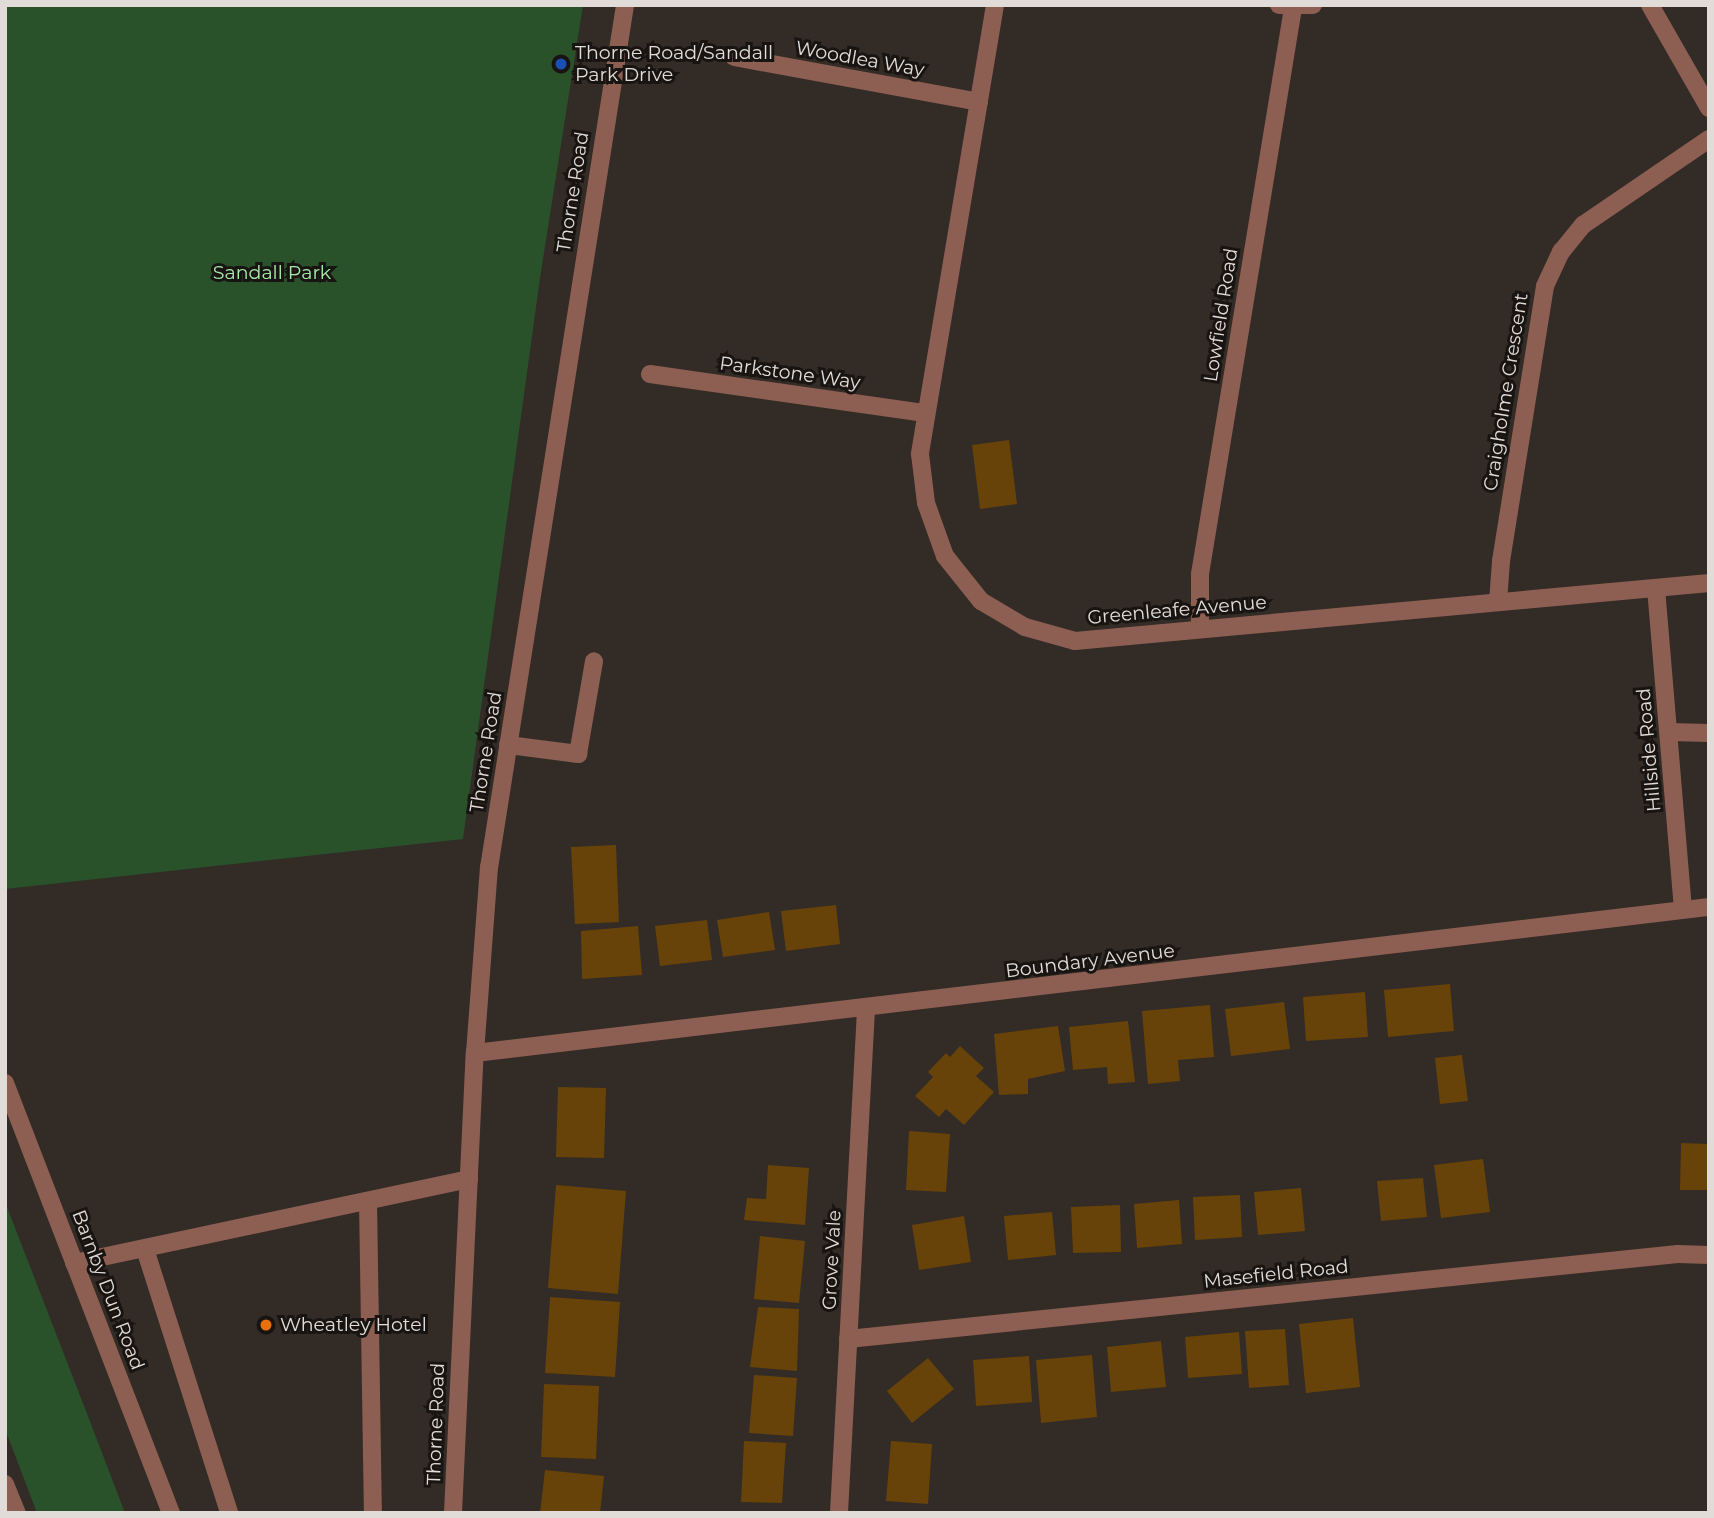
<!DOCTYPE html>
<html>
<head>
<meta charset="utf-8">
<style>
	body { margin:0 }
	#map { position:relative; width:1714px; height:1518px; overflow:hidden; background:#332b25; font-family:Montserrat,sans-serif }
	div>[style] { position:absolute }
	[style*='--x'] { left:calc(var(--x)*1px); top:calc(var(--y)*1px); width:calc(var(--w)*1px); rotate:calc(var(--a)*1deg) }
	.green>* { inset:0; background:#29522b }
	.building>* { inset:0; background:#67430a }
	.minor>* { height:18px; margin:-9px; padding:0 9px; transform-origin:9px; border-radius:9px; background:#8d5e52 }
	.dots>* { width:19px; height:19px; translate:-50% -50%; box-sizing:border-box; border:4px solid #181412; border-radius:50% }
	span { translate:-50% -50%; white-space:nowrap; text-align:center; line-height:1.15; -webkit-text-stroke:6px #181412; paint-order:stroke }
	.poi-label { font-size:19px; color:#e1dcd8 }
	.left { translate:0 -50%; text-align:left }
	.street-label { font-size:19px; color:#e1dcd8 }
	.park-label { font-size:19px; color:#a7eaa8 }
	.frame { position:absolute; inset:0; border:7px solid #e1dcd8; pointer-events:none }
</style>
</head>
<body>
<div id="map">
	<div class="green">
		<i style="clip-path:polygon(5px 5px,583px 5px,540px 278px,463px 839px,5px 889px)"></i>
		<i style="clip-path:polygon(5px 1202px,86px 1411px,125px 1513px,37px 1513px,5px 1429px)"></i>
	</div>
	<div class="building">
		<i style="clip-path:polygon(1009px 440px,1017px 504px,980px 509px,972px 445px)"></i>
		<i style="clip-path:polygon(616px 845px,619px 922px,575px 924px,571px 847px)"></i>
		<i style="clip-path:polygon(836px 905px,840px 944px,786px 951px,781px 911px)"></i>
		<i style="clip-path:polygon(769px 912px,775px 950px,723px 957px,717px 920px)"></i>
		<i style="clip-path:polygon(707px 920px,712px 960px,660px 966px,655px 926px)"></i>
		<i style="clip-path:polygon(638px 926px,642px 975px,582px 979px,581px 931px)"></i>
		<i style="clip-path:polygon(1450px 984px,1454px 1031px,1388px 1037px,1384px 990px)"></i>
		<i style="clip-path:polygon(1365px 992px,1368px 1037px,1306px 1041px,1303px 997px)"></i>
		<i style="clip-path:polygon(1284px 1002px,1290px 1049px,1231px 1056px,1225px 1009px)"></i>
		<i style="clip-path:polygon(1210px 1005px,1214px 1057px,1178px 1060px,1180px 1081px,1148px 1084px,1142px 1011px)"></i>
		<i style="clip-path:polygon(1128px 1021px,1135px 1082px,1108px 1084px,1107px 1067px,1073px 1070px,1069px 1027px)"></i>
		<i style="clip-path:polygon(1058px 1026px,1065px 1071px,1028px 1079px,1028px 1094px,999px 1095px,994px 1034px)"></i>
		<i style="clip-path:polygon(960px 1046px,984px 1068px,976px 1076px,994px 1092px,964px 1125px,946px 1109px,939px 1117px,915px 1096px,933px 1077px,928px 1072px,946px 1053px,950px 1057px)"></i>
		<i style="clip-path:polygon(1462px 1055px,1468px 1101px,1440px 1104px,1435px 1058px)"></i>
		<i style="clip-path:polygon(558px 1087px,606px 1088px,604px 1158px,556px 1157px)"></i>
		<i style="clip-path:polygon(909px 1131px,950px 1134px,946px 1192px,906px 1190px)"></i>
		<i style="clip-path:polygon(1681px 1143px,1709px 1144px,1709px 1190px,1680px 1190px)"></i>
		<i style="clip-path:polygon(1483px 1159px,1490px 1212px,1441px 1218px,1434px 1165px)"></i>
		<i style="clip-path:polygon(768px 1165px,809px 1168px,805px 1225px,744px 1220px,747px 1198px,766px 1199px)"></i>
		<i style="clip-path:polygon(1423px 1178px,1427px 1217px,1381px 1221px,1377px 1181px)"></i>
		<i style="clip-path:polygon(556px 1185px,626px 1191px,618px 1294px,548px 1288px)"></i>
		<i style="clip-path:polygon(1301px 1188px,1305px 1231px,1258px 1235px,1254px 1192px)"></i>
		<i style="clip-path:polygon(1240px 1195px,1242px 1237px,1195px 1240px,1193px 1197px)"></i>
		<i style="clip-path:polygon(1179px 1200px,1182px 1244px,1137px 1248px,1134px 1204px)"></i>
		<i style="clip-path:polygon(1120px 1205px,1121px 1252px,1073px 1253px,1071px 1207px)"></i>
		<i style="clip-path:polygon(1052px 1212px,1056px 1255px,1008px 1260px,1004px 1216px)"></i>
		<i style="clip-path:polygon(964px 1216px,971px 1262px,919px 1270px,912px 1225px)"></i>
		<i style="clip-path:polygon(760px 1236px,805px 1241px,799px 1303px,754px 1299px)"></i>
		<i style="clip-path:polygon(550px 1297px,620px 1302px,615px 1377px,545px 1373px)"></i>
		<i style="clip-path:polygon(758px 1307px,799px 1309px,797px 1371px,750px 1367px)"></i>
		<i style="clip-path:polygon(1353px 1318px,1360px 1387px,1306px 1393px,1299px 1324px)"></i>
		<i style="clip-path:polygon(1285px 1329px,1289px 1385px,1249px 1388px,1245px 1331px)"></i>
		<i style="clip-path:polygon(1239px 1332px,1242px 1374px,1188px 1378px,1185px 1337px)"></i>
		<i style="clip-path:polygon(1161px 1341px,1166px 1387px,1111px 1392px,1107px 1347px)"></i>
		<i style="clip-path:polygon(1092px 1355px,1097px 1417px,1041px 1423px,1036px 1360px)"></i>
		<i style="clip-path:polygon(1029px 1356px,1032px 1402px,976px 1406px,973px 1360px)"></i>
		<i style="clip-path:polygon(928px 1358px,954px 1389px,912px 1423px,887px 1391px)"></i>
		<i style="clip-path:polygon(754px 1375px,797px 1378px,793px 1436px,749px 1433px)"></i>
		<i style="clip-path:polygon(544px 1384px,599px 1386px,596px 1459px,541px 1457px)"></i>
		<i style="clip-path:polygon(744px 1441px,786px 1443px,782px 1503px,741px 1502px)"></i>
		<i style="clip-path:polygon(891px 1441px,932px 1444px,928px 1504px,886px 1501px)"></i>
		<i style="clip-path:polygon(545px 1470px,604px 1476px,600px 1513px,540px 1513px)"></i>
	</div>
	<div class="minor">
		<i style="--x:995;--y:5;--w:455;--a:99.5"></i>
		<i style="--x:920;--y:454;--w:49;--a:83"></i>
		<i style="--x:926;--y:503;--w:56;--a:70.3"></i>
		<i style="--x:945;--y:556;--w:58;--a:51.3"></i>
		<i style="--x:981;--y:601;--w:51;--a:30.6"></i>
		<i style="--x:1025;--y:627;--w:52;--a:15.6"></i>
		<i style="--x:1075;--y:641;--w:637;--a:-5.23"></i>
		<i style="--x:1279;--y:5;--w:34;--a:0"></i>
		<i style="--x:1650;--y:5;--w:119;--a:60.2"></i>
		<i style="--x:734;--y:57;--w:249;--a:10.4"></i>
		<i style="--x:650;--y:374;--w:278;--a:8.1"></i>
		<i style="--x:1656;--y:588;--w:322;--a:85.2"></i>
		<i style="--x:1498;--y:602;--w:41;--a:-85.8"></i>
		<i style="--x:1501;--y:561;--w:278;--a:-80.9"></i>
		<i style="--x:1545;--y:286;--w:38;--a:-65"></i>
		<i style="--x:1561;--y:252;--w:35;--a:-51"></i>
		<i style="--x:1583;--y:225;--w:153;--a:-34.3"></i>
		<i style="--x:1200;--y:629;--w:55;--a:-90"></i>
		<i style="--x:1200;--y:574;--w:574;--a:-80.67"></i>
		<i style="--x:1669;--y:732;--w:40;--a:1.4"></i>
		<i style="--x:508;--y:745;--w:71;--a:7.3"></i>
		<i style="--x:578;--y:754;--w:94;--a:-80.2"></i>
		<i style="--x:475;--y:1053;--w:1243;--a:-6.75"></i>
		<i style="--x:5;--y:1083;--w:461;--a:68.9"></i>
		<i style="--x:368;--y:1201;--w:312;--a:89.1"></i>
		<i style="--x:145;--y:1249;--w:277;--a:72.3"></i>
		<i style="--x:74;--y:1263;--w:404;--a:-12"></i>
		<i style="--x:848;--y:1339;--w:834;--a:-5.85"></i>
		<i style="--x:1678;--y:1254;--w:31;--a:2"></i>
		<i style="--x:5;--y:1484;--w:31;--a:68"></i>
		<i style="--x:453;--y:1513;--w:461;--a:-87.3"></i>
		<i style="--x:475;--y:1053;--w:186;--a:-85.7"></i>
		<i style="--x:489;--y:868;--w:874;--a:-81.04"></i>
		<i style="--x:839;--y:1513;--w:504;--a:-86.93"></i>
	</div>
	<div class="dots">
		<i style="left:561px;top:64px;background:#1a4fb4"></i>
		<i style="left:266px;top:1325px;background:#e8710a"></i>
	</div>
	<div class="poi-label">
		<span class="left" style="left:575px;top:64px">Thorne Road/Sandall<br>Park Drive</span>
		<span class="left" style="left:280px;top:1325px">Wheatley Hotel</span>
	</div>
	<div class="street-label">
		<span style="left:860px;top:59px;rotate:10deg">Woodlea Way</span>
		<span style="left:573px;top:192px;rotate:-81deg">Thorne Road</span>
		<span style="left:1221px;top:315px;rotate:-81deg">Lowfield Road</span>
		<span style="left:790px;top:373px;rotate:8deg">Parkstone Way</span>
		<span style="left:1506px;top:392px;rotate:-81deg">Craigholme Crescent</span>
		<span style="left:1177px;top:610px;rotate:-5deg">Greenleafe Avenue</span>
		<span style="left:1649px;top:750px;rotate:-95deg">Hillside Road</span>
		<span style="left:486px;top:752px;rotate:-81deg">Thorne Road</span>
		<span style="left:1090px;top:961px;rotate:-7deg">Boundary Avenue</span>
		<span style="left:832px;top:1260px;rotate:-87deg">Grove Vale</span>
		<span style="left:1276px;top:1274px;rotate:-6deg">Masefield Road</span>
		<span style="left:108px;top:1290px;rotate:69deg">Barnby Dun Road</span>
		<span style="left:436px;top:1424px;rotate:-88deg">Thorne Road</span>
	</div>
	<div class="park-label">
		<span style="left:272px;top:273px">Sandall Park</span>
	</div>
	<div class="frame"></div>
</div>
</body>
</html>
